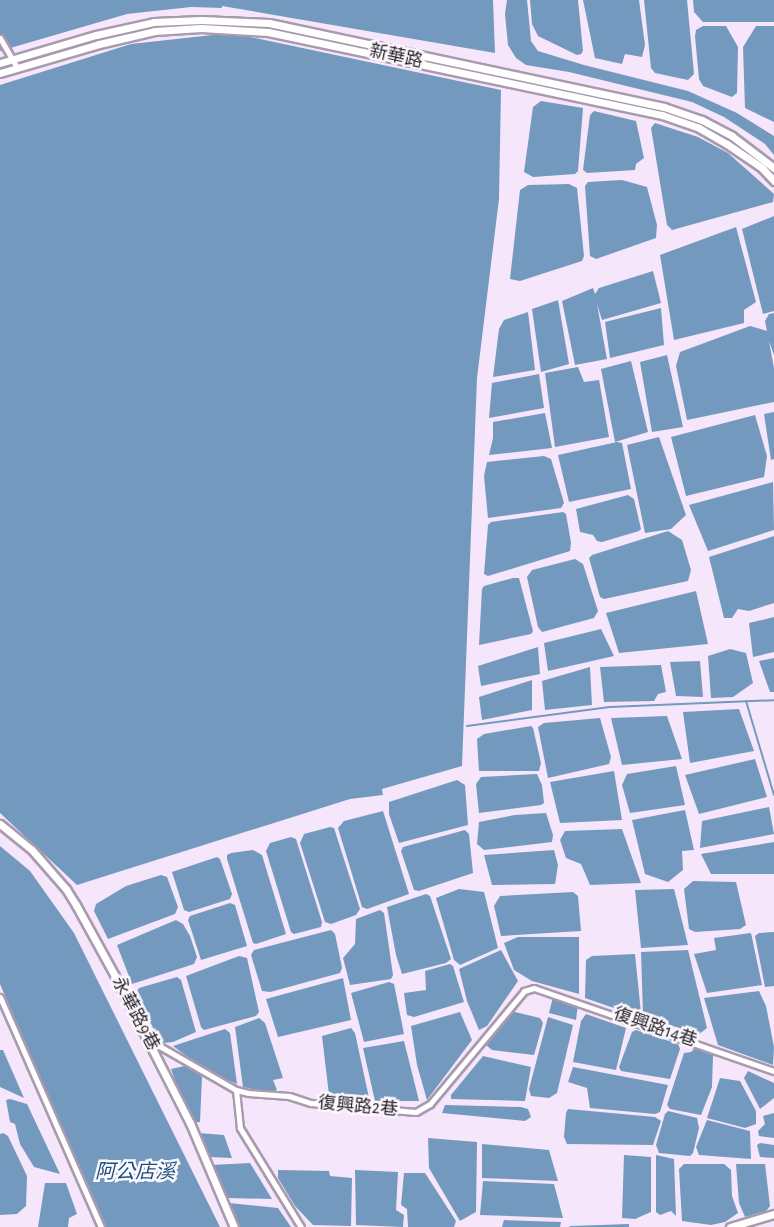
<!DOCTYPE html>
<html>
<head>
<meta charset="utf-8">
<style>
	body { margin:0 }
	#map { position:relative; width:774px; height:1227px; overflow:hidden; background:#f6e6fb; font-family:"Alegreya Sans","Noto Sans TC",sans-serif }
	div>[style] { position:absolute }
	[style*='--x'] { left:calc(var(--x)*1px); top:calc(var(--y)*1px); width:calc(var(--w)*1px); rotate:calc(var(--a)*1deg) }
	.water>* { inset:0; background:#7499be }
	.stream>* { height:2px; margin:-1px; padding:0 1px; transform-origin:1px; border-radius:1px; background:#7499be }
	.roads { filter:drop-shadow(2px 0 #a99aad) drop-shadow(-2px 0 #a99aad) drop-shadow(0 2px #a99aad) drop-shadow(0 -2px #a99aad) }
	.minor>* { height:5px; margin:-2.5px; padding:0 2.5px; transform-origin:2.5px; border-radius:2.5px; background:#fff }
	.tertiary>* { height:7px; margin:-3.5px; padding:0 3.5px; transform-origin:3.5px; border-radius:3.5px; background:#fff }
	span { translate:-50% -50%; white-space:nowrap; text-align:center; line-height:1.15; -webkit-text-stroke:5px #fcf8fd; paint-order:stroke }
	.street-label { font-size:18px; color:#28232a }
	.water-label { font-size:20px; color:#184f7f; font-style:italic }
</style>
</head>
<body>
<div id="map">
	<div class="water">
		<i style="clip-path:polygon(0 0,493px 0,495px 53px,222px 6px,222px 8px,191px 7px,127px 14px,0 51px)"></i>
		<i style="clip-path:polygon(507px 0,527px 0,531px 41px,538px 51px,584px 65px,688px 91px,737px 113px,774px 136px,774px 155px,765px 144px,724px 117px,692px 102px,569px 72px,526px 65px,516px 58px,508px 45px,505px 14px)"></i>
		<i style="clip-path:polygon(530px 0,578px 0,583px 51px,581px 54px,577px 55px,538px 36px,532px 24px)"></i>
		<i style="clip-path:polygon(583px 0,639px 0,645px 45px,642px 57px,625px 54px,622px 64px,595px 58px)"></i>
		<i style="clip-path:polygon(644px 0,687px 0,694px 74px,688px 80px,655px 73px,651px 68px)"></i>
		<i style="clip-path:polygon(693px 0,774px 0,774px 22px,703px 22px,694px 12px)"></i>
		<i style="clip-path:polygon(703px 26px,726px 26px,738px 47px,737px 93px,732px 97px,703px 86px,699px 79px,695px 36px,696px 30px)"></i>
		<i style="clip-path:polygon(756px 26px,774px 26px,774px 122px,745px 108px,743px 47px)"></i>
		<i style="clip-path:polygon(231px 33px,501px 90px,499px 199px,477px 378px,462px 766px,382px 789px,383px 795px,350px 799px,77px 885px,0 813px,0 85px,131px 44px)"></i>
		<i style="clip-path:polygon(541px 101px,583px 108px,578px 171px,575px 174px,533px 177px,524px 172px,533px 107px)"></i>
		<i style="clip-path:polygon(594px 111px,636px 121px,644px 158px,636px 164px,635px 170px,587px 173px,583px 170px,590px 115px)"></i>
		<i style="clip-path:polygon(655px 123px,698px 137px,728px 153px,774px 194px,773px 202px,672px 230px,667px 225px,651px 128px)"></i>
		<i style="clip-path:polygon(622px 180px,647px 187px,657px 225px,656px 238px,596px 259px,590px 256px,585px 186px,588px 182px)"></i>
		<i style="clip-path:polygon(569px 184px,577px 188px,584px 256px,582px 261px,520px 281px,510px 279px,520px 190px,528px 185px)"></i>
		<i style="clip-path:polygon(774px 216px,774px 311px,763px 314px,742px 229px)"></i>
		<i style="clip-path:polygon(736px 227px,756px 302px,744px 310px,744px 323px,674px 340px,660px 255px)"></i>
		<i style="clip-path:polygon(653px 271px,661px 303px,602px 320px,597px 304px,607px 359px,575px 365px,562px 301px,593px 288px,595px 294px,599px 288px)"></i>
		<i style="clip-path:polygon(558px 300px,569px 364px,541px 372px,532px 309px)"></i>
		<i style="clip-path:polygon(661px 308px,664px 345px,610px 358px,605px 322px)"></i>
		<i style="clip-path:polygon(528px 312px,535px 370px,493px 377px,499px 329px,504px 320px)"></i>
		<i style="clip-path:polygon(774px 313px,774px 355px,769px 341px,774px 368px,774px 402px,687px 420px,676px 366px,680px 352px,750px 326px,767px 331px,765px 321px,769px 314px)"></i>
		<i style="clip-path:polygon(667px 355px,683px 427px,652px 432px,640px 362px)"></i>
		<i style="clip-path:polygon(631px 361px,648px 432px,615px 442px,601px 369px)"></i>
		<i style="clip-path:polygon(578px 367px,584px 382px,599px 380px,609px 437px,555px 447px,545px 373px)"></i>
		<i style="clip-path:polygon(539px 374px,544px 408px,489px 418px,492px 383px)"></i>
		<i style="clip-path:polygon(774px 412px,774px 459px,771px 460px,764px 414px)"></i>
		<i style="clip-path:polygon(545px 413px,552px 448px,489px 455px,493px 438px,493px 422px)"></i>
		<i style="clip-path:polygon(755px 415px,767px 456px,764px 477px,686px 496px,671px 437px)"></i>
		<i style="clip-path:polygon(659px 437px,686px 515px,671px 529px,645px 533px,627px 445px)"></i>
		<i style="clip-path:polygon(617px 442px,622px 443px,631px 489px,569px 502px,558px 455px)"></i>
		<i style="clip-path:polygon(544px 456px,551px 459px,564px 503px,561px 508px,488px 518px,484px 476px,487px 462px)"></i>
		<i style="clip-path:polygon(773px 482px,774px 530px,708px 551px,689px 505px)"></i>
		<i style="clip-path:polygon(628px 495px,634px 499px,641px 529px,639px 531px,602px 542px,597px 541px,593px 535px,580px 532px,576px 509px)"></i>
		<i style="clip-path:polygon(563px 512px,566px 514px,571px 543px,570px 551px,488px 576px,484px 574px,488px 525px,491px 522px)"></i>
		<i style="clip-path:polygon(668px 531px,682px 540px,691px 570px,688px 581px,604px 599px,600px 597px,589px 558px,592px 555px)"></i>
		<i style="clip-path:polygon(774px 536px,774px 603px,749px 611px,738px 609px,732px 618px,724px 618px,709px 557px)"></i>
		<i style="clip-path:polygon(575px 559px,583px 564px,598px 611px,594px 618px,542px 632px,538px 627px,527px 577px,532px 570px)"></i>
		<i style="clip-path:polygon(513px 578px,519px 578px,533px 631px,531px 634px,479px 645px,482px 589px,484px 586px)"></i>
		<i style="clip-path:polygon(696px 591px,708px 644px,619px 653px,606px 613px)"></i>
		<i style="clip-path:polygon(774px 617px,774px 652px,753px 657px,749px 623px)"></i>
		<i style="clip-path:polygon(601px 629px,614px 656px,548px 671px,544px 643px)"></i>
		<i style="clip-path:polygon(538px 647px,540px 674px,481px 686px,478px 666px)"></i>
		<i style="clip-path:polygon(730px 649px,746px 653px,753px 683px,733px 697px,711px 698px,708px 656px)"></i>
		<i style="clip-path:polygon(774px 658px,774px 692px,770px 692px,759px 661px)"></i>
		<i style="clip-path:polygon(700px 661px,703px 697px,676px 696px,670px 662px)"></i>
		<i style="clip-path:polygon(661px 665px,666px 692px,658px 694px,654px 701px,604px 702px,600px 667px)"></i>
		<i style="clip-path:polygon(590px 667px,592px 705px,545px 710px,542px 681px)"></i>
		<i style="clip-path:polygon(532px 680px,532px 710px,482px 720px,479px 697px)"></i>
		<i style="clip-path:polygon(739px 709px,754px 751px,690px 763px,683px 712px)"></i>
		<i style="clip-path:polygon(667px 716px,682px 759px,622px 765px,611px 718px)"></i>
		<i style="clip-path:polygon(600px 718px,611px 757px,609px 764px,548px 778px,538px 727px,544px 723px)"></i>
		<i style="clip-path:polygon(531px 726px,533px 728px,541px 763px,539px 771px,479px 771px,477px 739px,484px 734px)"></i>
		<i style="clip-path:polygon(755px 759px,767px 797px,699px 814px,685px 775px)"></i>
		<i style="clip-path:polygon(676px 766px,685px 805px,630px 813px,622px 785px,627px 774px)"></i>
		<i style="clip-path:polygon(614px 771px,622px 820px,560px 823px,550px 782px)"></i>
		<i style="clip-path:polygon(537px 774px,542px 785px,544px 803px,541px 805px,479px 813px,476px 784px,481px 777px)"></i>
		<i style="clip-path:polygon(457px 780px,465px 785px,468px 825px,399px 843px,389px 814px,389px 802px)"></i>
		<i style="clip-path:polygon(769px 807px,774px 834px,700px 848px,702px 821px)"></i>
		<i style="clip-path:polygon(685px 810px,694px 850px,682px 851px,683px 870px,668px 882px,645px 874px,632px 820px)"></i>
		<i style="clip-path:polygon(383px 811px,409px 894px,367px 909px,362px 907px,338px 828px,344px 821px)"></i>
		<i style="clip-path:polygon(546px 813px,553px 835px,552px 842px,484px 850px,477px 844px,479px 822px,515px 815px)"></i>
		<i style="clip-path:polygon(330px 827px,334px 828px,360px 909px,356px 915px,331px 924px,325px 922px,300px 843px,304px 834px)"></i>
		<i style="clip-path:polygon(622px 829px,641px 883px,590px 885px,581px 864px,566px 858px,560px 840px,565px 831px)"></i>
		<i style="clip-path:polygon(465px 830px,469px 834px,473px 873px,419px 891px,414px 890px,401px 851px,403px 847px)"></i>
		<i style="clip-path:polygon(291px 837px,296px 839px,322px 922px,321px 927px,294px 934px,291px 932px,266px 851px,270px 843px)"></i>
		<i style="clip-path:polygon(774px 842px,774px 874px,711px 874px,701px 854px)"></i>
		<i style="clip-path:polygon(0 846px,30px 871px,74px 933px,220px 1227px,100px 1227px,79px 1168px,0 984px)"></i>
		<i style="clip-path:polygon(253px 850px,262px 855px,286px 934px,256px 944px,253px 943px,227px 859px,227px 855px,231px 853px)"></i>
		<i style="clip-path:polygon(554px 850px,558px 865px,555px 884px,492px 885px,484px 855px)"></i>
		<i style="clip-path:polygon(217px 857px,220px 859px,232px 894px,230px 899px,189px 912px,184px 910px,172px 872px)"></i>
		<i style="clip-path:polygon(161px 875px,167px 877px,178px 907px,175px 914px,108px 939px,94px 911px,96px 904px,126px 886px)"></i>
		<i style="clip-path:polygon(693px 881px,736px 882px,746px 925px,740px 929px,695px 932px,689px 929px,684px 889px)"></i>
		<i style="clip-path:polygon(459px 889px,484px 892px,498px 948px,460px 965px,454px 960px,436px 898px)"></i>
		<i style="clip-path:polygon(674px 889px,688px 945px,641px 948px,635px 890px)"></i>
		<i style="clip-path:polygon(573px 892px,578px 896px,581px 931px,501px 936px,494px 906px,500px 896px)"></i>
		<i style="clip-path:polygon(426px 894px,430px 896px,451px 959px,446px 963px,402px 974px,396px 955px,387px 907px)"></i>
		<i style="clip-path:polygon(230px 903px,235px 905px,247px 946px,201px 960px,188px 920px,190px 916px)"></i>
		<i style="clip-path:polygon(380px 910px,384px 913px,393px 975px,391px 979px,350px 985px,343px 958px,355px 944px,356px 919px)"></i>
		<i style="clip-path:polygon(176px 920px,183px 924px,190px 936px,197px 957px,194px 964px,132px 984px,117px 945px)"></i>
		<i style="clip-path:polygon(331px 930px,335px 934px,342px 968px,340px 973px,270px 992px,262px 991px,251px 955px,254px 950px)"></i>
		<i style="clip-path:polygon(774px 932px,774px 986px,765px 987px,755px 936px,759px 933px)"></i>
		<i style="clip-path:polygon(751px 933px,762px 985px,707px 993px,694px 954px,716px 950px,714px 938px)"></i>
		<i style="clip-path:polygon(518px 937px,579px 937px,579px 994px,532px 981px,514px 970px,504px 943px)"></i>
		<i style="clip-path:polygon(501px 950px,518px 981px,487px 1026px,479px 1030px,467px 1001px,459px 969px)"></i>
		<i style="clip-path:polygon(688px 950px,707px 1028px,698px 1035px,643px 1015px,641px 952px)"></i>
		<i style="clip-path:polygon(635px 954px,641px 1013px,637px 1016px,585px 998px,586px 960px,592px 956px)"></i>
		<i style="clip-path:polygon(239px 956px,247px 958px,259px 1012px,256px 1016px,204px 1030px,201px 1027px,186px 976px)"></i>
		<i style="clip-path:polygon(450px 964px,453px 966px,464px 1002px,414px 1017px,407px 1015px,404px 993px,426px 990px,425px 971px)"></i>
		<i style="clip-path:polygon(177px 977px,181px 980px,196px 1032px,173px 1042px,164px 1043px,158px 1038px,136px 993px,139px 988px)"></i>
		<i style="clip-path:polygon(343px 978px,351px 1020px,278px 1037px,266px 999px)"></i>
		<i style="clip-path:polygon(389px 982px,394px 984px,404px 1034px,364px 1042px,351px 993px)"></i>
		<i style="clip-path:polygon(759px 991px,766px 1006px,774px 1047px,773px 1065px,718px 1045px,704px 998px)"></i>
		<i style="clip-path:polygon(553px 997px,578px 1004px,576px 1020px,549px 1013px)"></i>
		<i style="clip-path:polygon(460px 1012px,472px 1040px,427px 1100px,417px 1065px,411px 1026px)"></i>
		<i style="clip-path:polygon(515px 1012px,540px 1018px,543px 1023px,534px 1055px,492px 1050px,486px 1045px,509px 1014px)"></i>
		<i style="clip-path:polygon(586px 1014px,626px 1028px,616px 1070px,573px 1062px,581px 1021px)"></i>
		<i style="clip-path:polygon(548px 1017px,573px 1025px,557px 1093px,549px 1098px,531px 1096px,529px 1089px)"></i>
		<i style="clip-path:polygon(259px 1018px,265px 1023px,283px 1078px,273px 1080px,277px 1090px,270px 1093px,243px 1087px,235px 1027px)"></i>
		<i style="clip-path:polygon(351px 1028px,355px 1033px,369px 1098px,362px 1104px,333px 1101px,329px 1095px,322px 1036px)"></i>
		<i style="clip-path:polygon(225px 1029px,230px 1033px,237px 1084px,208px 1072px,173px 1046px)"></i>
		<i style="clip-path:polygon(636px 1030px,678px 1044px,680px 1049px,670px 1079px,621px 1071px,619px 1067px,632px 1032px)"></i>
		<i style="clip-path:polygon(404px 1041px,419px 1101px,375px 1101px,363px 1048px)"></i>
		<i style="clip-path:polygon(695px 1048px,713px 1055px,712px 1087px,701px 1115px,670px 1109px,667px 1105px,684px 1053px,691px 1052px)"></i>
		<i style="clip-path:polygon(0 1050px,3px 1050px,24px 1098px,0 1087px)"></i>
		<i style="clip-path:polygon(483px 1056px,531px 1067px,525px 1101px,451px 1099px,451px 1095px)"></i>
		<i style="clip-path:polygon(189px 1065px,202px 1077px,200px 1122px,190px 1123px,171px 1069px)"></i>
		<i style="clip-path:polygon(573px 1067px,668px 1085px,660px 1112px,655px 1114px,590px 1108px,587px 1088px,568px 1082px)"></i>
		<i style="clip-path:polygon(748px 1071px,774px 1083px,774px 1098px,760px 1109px,744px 1078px)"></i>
		<i style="clip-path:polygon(720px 1078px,740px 1081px,756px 1111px,756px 1124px,745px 1128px,707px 1118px)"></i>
		<i style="clip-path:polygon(10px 1099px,27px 1104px,60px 1174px,34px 1167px,20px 1144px,15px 1124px,10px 1122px,6px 1100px)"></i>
		<i style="clip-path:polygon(445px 1105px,521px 1107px,528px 1109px,531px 1117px,525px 1121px,442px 1113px)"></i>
		<i style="clip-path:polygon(568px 1109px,655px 1117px,661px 1121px,653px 1145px,567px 1144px,564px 1137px,566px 1113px)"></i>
		<i style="clip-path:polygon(668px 1111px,697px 1118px,699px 1128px,693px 1153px,690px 1156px,659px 1153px,656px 1145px,665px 1114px)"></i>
		<i style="clip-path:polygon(774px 1113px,774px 1138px,759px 1136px,758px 1131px,765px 1124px,763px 1116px)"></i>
		<i style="clip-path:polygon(707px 1120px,750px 1131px,751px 1159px,699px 1155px,696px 1147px)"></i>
		<i style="clip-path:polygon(3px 1133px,8px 1136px,27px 1176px,26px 1206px,17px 1214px,0 1215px,0 1134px)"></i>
		<i style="clip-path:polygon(198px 1133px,224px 1135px,232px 1158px,208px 1157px)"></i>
		<i style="clip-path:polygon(428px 1138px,477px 1142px,476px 1212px,460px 1221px,429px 1168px)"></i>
		<i style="clip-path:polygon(760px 1143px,774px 1145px,774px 1158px,760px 1157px,757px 1145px)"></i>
		<i style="clip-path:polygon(482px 1144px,549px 1150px,558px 1181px,482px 1178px)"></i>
		<i style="clip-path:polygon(624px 1155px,651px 1157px,651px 1212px,635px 1219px,622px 1218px)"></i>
		<i style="clip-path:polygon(656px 1155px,674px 1159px,676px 1216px,671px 1211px,660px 1215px,656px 1212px)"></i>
		<i style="clip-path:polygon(250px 1163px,272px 1199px,227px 1198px,212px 1165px)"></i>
		<i style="clip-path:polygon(684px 1164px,724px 1164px,731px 1170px,732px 1196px,738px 1213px,725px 1222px,711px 1225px,682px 1221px,679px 1169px)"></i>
		<i style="clip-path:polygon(736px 1164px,765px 1164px,770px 1206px,766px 1211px,745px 1217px,739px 1203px)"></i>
		<i style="clip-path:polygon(278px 1170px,329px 1171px,330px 1176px,352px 1178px,351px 1226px,313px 1225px,295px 1206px,278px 1178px)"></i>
		<i style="clip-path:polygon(355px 1170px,398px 1172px,396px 1210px,404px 1215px,403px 1227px,356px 1225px)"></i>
		<i style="clip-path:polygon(404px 1173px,425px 1173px,456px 1221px,454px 1227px,408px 1227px,407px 1209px,401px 1205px)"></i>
		<i style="clip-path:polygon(483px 1181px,554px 1184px,563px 1218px,480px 1215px)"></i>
		<i style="clip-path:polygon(45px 1183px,66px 1183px,77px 1214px,69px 1218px,68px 1227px,38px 1227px)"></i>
		<i style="clip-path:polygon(229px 1203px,278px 1208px,291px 1227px,238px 1227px)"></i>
		<i style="clip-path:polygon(504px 1220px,561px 1222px,560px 1227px,502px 1227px)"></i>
		<i style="clip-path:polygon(629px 1224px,629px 1227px,569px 1227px,570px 1226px)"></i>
	</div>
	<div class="stream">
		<i style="--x:746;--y:701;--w:98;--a:73.4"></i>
		<i style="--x:467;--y:726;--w:144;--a:-7.6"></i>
		<i style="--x:610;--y:707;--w:164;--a:-2.4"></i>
	</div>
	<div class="roads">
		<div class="minor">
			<i style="--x:0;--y:38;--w:34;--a:60"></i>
			<i style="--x:0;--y:997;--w:251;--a:66.3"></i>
			<i style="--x:149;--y:1040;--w:100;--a:29.9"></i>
			<i style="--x:236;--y:1090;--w:12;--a:14"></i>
			<i style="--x:248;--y:1093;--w:41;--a:4.2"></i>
			<i style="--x:289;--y:1096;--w:23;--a:18"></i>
			<i style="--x:311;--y:1103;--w:105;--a:4.9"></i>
			<i style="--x:416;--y:1112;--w:16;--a:-30"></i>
			<i style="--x:430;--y:1104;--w:147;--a:-50.2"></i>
			<i style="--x:524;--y:991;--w:10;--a:-17"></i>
			<i style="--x:534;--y:988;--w:254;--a:19.1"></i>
			<i style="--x:236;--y:1090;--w:38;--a:84"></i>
			<i style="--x:240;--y:1128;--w:116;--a:58.4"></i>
		</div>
		<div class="tertiary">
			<i style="--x:0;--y:63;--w:100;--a:-16.3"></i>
			<i style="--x:96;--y:35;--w:59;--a:-12.6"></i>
			<i style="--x:154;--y:22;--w:47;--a:-2.4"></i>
			<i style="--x:201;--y:20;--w:68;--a:2.5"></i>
			<i style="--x:269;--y:23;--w:404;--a:12"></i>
			<i style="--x:664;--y:107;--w:40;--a:18.9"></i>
			<i style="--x:702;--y:120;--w:34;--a:28"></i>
			<i style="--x:732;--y:136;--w:53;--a:37.3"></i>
			<i style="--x:0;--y:73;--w:103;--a:-16.3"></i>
			<i style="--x:99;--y:44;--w:57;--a:-13.1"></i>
			<i style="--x:155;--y:31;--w:46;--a:-3.7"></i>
			<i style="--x:201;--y:28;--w:67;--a:3.4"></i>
			<i style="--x:268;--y:32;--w:403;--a:11.9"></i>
			<i style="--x:662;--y:115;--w:39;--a:19"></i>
			<i style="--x:699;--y:128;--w:32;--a:30"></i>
			<i style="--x:727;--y:144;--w:42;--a:34.4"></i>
			<i style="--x:762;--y:168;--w:18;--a:47"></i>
			<i style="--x:0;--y:824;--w:41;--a:39.1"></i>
			<i style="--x:32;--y:850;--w:52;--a:48.9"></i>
			<i style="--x:66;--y:889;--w:19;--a:58"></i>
			<i style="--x:76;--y:905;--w:81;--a:61.2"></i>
			<i style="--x:115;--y:976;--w:165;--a:63"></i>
			<i style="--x:190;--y:1123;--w:113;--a:67.1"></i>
			<i style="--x:730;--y:1227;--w:46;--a:-16.5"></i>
		</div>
	</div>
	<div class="street-label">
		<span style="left:396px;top:57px;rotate:12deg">新華路</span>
		<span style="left:135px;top:1014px;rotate:62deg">永華路9巷</span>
		<span style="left:655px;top:1028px;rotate:19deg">復興路14巷</span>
		<span style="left:358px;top:1107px;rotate:5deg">復興路2巷</span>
	</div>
	<div class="water-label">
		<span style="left:135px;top:1172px">阿公店溪</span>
	</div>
</div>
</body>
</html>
